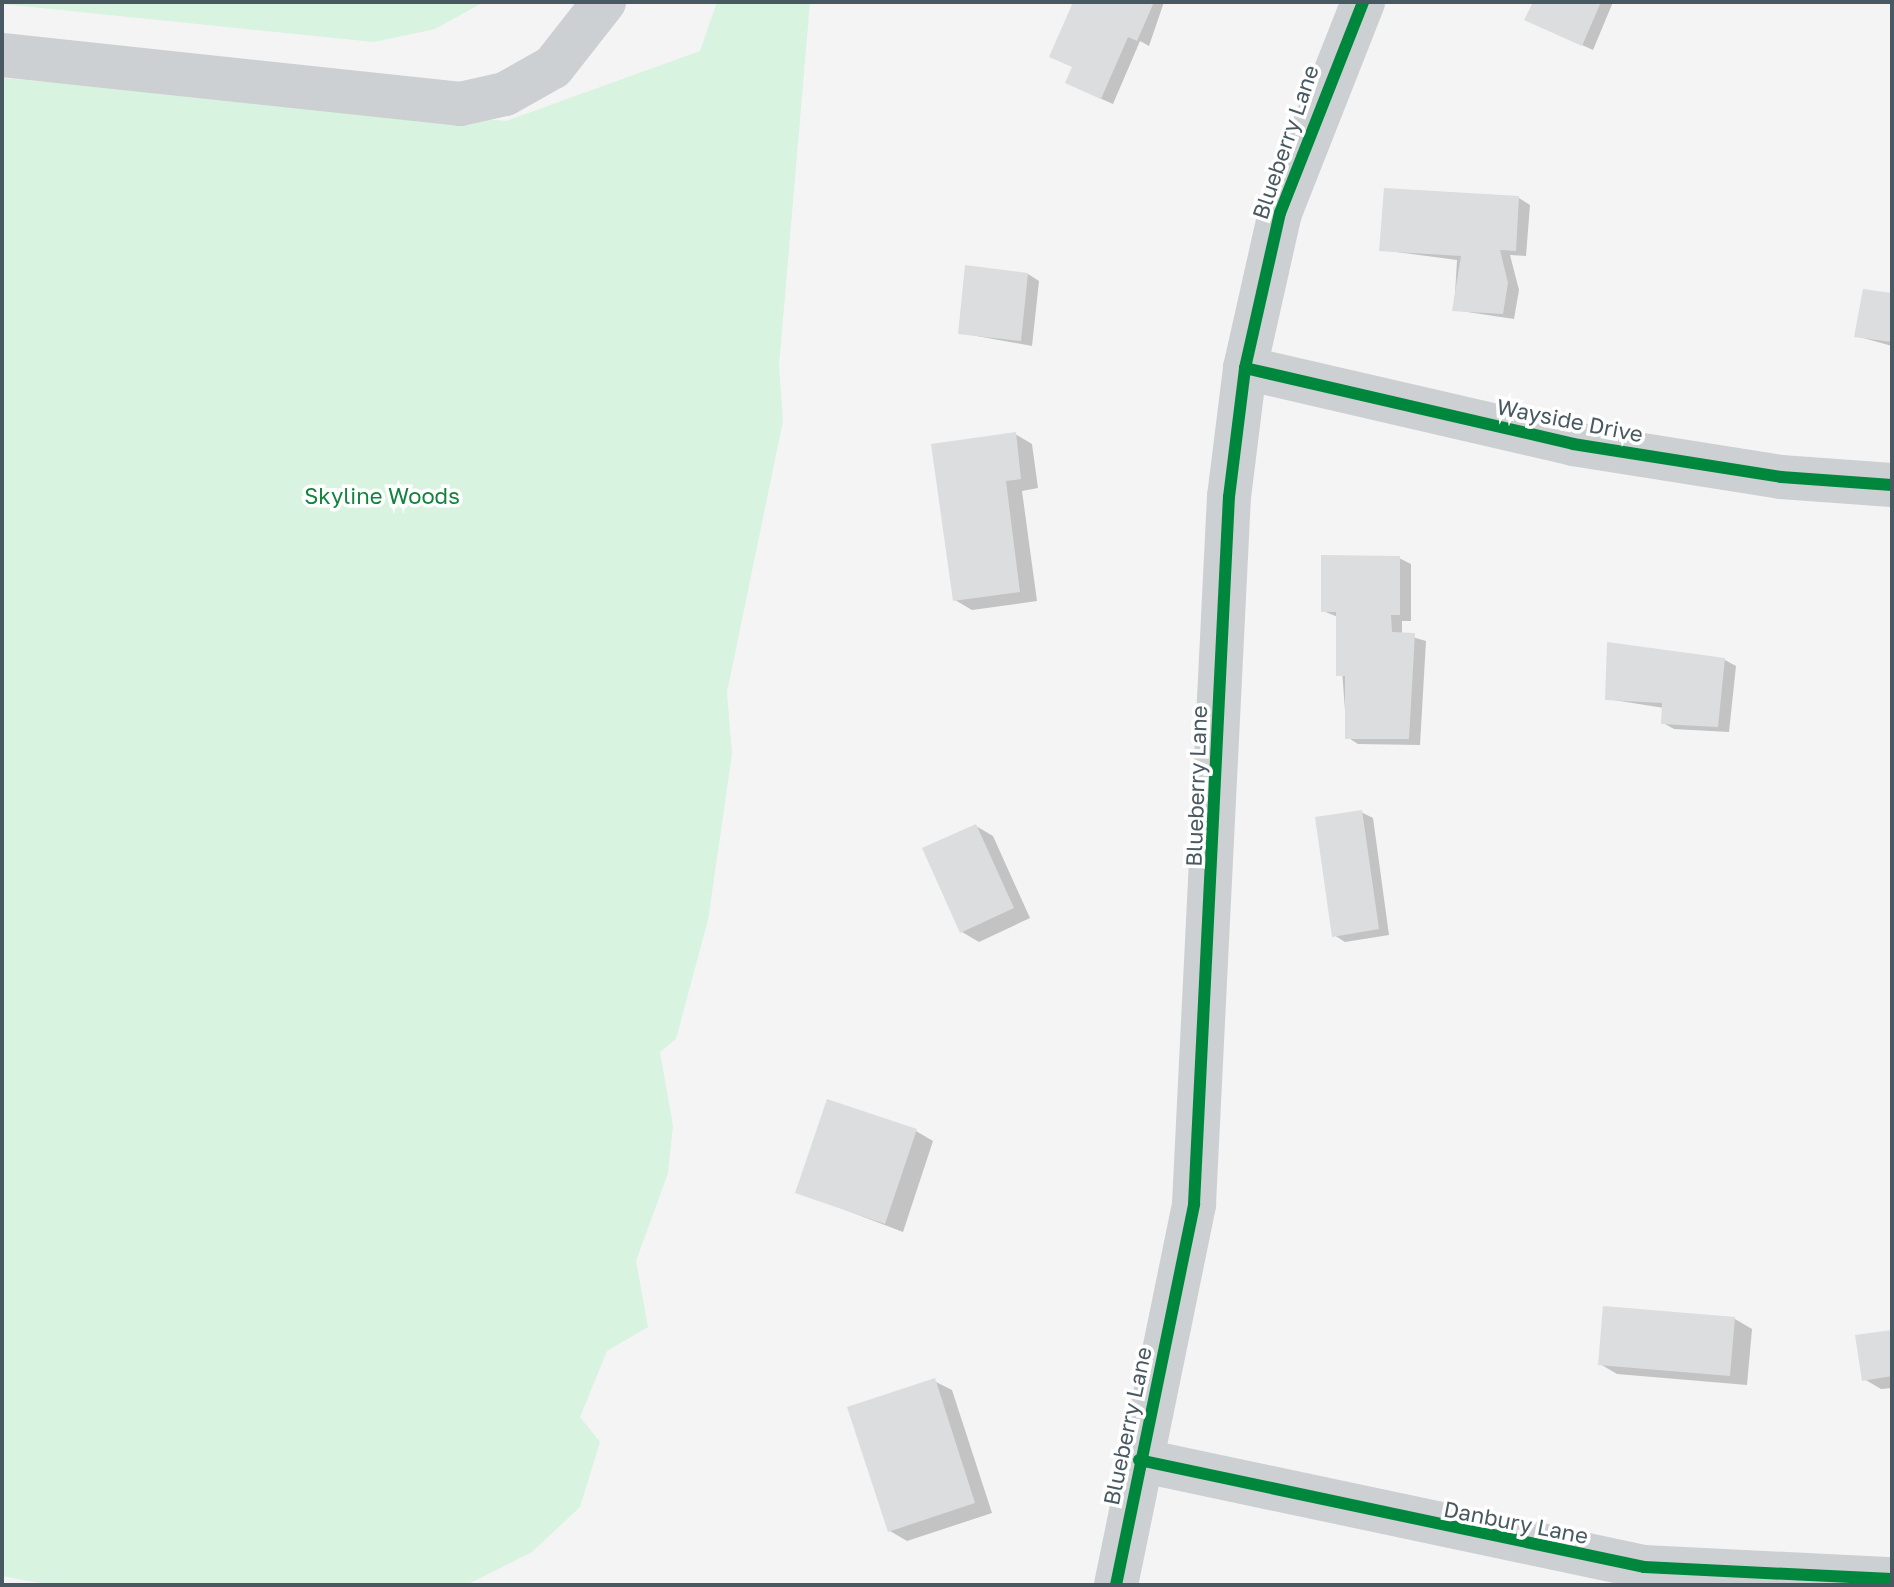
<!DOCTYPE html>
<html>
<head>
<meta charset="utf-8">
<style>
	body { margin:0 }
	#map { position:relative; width:1894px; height:1587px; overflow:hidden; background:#f4f4f4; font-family:"Golos Text",sans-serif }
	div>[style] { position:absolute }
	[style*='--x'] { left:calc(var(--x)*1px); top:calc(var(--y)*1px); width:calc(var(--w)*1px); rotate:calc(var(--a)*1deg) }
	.green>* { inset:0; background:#d8f3df }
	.shadow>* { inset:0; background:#0003 }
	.building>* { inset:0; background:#dbddde }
	.minor>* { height:44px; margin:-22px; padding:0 22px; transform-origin:22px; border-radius:22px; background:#cdd0d2 }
	.cycleway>* { height:12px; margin:-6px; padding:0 6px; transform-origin:6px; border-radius:6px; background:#00873e }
	span { translate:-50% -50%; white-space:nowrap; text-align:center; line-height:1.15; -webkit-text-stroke:7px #fff; paint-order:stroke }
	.street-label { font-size:22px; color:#495962 }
	.park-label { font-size:22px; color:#12843d }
	.frame { position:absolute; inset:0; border:4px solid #495962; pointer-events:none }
</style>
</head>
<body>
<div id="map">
	<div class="green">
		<i style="clip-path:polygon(484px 2px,435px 29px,374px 42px,2px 4px)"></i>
		<i style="clip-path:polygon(717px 2px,810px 2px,779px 366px,783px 421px,727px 692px,732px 754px,708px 920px,676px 1039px,660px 1052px,673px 1126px,668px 1173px,636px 1261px,648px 1327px,607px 1351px,580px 1417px,600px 1442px,580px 1507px,532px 1552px,466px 1585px,51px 1585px,2px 1576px,2px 78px,506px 121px,700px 51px)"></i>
	</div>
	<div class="shadow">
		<i style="clip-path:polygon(1075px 2px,1164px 2px,1149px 46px,1140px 41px,1113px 104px,1079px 89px)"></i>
		<i style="clip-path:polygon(1535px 2px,1613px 2px,1593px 50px,1538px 25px)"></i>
		<i style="clip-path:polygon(1519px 198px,1530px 205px,1526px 256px,1510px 255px,1519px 290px,1514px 319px,1454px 310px,1457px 260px,1381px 250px)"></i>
		<i style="clip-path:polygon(1028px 274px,1039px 281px,1032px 346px,960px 333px)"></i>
		<i style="clip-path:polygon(1892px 296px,1892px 346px,1856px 336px)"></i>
		<i style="clip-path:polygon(1015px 434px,1032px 444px,1038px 488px,1022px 491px,1037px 601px,972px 610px,955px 600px)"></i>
		<i style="clip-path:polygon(1399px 558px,1411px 564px,1411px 621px,1402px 621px,1402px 634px,1426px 641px,1420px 745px,1358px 744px,1347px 737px,1338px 617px,1323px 611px)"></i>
		<i style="clip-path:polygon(1725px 660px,1736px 666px,1729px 732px,1674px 729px,1663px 723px,1664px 708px,1607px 699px)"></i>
		<i style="clip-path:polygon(1361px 812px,1373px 818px,1389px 935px,1345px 942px,1334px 935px)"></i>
		<i style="clip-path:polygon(976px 826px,993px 836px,1030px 918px,979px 942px,962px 932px)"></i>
		<i style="clip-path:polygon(916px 1131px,933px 1141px,903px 1232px,798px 1192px)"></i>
		<i style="clip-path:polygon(1735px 1319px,1752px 1329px,1747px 1385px,1617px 1374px,1600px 1364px)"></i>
		<i style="clip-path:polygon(1892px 1332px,1892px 1388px,1881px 1389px,1864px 1379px)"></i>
		<i style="clip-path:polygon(934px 1381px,952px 1390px,992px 1513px,907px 1541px,890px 1531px)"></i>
	</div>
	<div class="building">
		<i style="clip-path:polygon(1073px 2px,1154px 2px,1137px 41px,1128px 37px,1101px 99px,1065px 83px,1072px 67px,1049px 57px)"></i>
		<i style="clip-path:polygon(1533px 2px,1601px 2px,1582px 46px,1524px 20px)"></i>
		<i style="clip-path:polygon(1384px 188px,1519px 196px,1516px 251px,1500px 250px,1508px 283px,1503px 314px,1452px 311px,1461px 256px,1379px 251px)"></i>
		<i style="clip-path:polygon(965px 265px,1028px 273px,1021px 341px,958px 334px)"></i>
		<i style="clip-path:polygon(1863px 289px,1892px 293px,1892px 342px,1854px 337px)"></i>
		<i style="clip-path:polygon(1016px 432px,1021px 479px,1006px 481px,1020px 592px,953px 601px,931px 444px)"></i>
		<i style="clip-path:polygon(1321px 555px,1400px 556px,1400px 615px,1391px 615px,1392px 632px,1415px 633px,1409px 739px,1345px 739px,1345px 676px,1336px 676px,1336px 612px,1321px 612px)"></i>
		<i style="clip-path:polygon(1607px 642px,1725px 658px,1718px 727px,1661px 724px,1662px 703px,1605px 700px)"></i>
		<i style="clip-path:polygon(1362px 810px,1379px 929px,1332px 937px,1315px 817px)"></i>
		<i style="clip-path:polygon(976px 824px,1014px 908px,960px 933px,922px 848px)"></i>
		<i style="clip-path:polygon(827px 1099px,917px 1129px,885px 1224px,795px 1193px)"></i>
		<i style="clip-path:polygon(1603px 1306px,1735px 1317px,1730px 1376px,1598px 1365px)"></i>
		<i style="clip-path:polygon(1892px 1330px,1892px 1376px,1862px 1381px,1855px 1335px)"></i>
		<i style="clip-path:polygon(935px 1378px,975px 1503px,888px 1532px,847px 1407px)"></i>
	</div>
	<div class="minor">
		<i style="--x:2;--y:55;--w:461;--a:6.1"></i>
		<i style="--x:460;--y:104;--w:46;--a:-12.5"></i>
		<i style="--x:505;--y:94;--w:55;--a:-29.4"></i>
		<i style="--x:553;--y:67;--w:83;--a:-51.9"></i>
		<i style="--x:1245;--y:368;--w:337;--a:13"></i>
		<i style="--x:1573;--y:444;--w:211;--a:9"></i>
		<i style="--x:1781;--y:477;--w:111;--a:4.1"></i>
		<i style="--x:1139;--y:1460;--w:516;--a:11.96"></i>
		<i style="--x:1644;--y:1567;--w:248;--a:2.8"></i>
		<i style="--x:1116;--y:1585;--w:389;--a:-78.4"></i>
		<i style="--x:1194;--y:1204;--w:708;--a:-87.17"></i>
		<i style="--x:1229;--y:497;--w:130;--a:-82.9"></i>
		<i style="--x:1245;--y:368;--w:159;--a:-77.3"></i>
		<i style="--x:1280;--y:213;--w:227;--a:-68.5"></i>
	</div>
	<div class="cycleway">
		<i style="--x:1245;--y:368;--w:337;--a:13"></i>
		<i style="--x:1573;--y:444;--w:211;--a:9"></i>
		<i style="--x:1781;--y:477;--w:111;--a:4.1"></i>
		<i style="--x:1139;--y:1460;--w:516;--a:11.96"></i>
		<i style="--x:1644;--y:1567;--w:248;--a:2.8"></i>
		<i style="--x:1116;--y:1585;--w:389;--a:-78.4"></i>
		<i style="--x:1194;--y:1204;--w:708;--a:-87.17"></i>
		<i style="--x:1229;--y:497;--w:130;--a:-82.9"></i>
		<i style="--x:1245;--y:368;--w:159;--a:-77.3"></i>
		<i style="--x:1280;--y:213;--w:227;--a:-68.5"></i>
	</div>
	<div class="street-label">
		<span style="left:1285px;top:142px;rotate:-71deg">Blueberry Lane</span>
		<span style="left:1570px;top:420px;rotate:11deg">Wayside Drive</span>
		<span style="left:1196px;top:786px;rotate:-88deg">Blueberry Lane</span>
		<span style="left:1127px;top:1426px;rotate:-78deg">Blueberry Lane</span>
		<span style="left:1516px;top:1522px;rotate:11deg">Danbury Lane</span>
	</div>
	<div class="park-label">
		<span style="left:382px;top:496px">Skyline Woods</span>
	</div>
	<div class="frame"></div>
</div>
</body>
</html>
